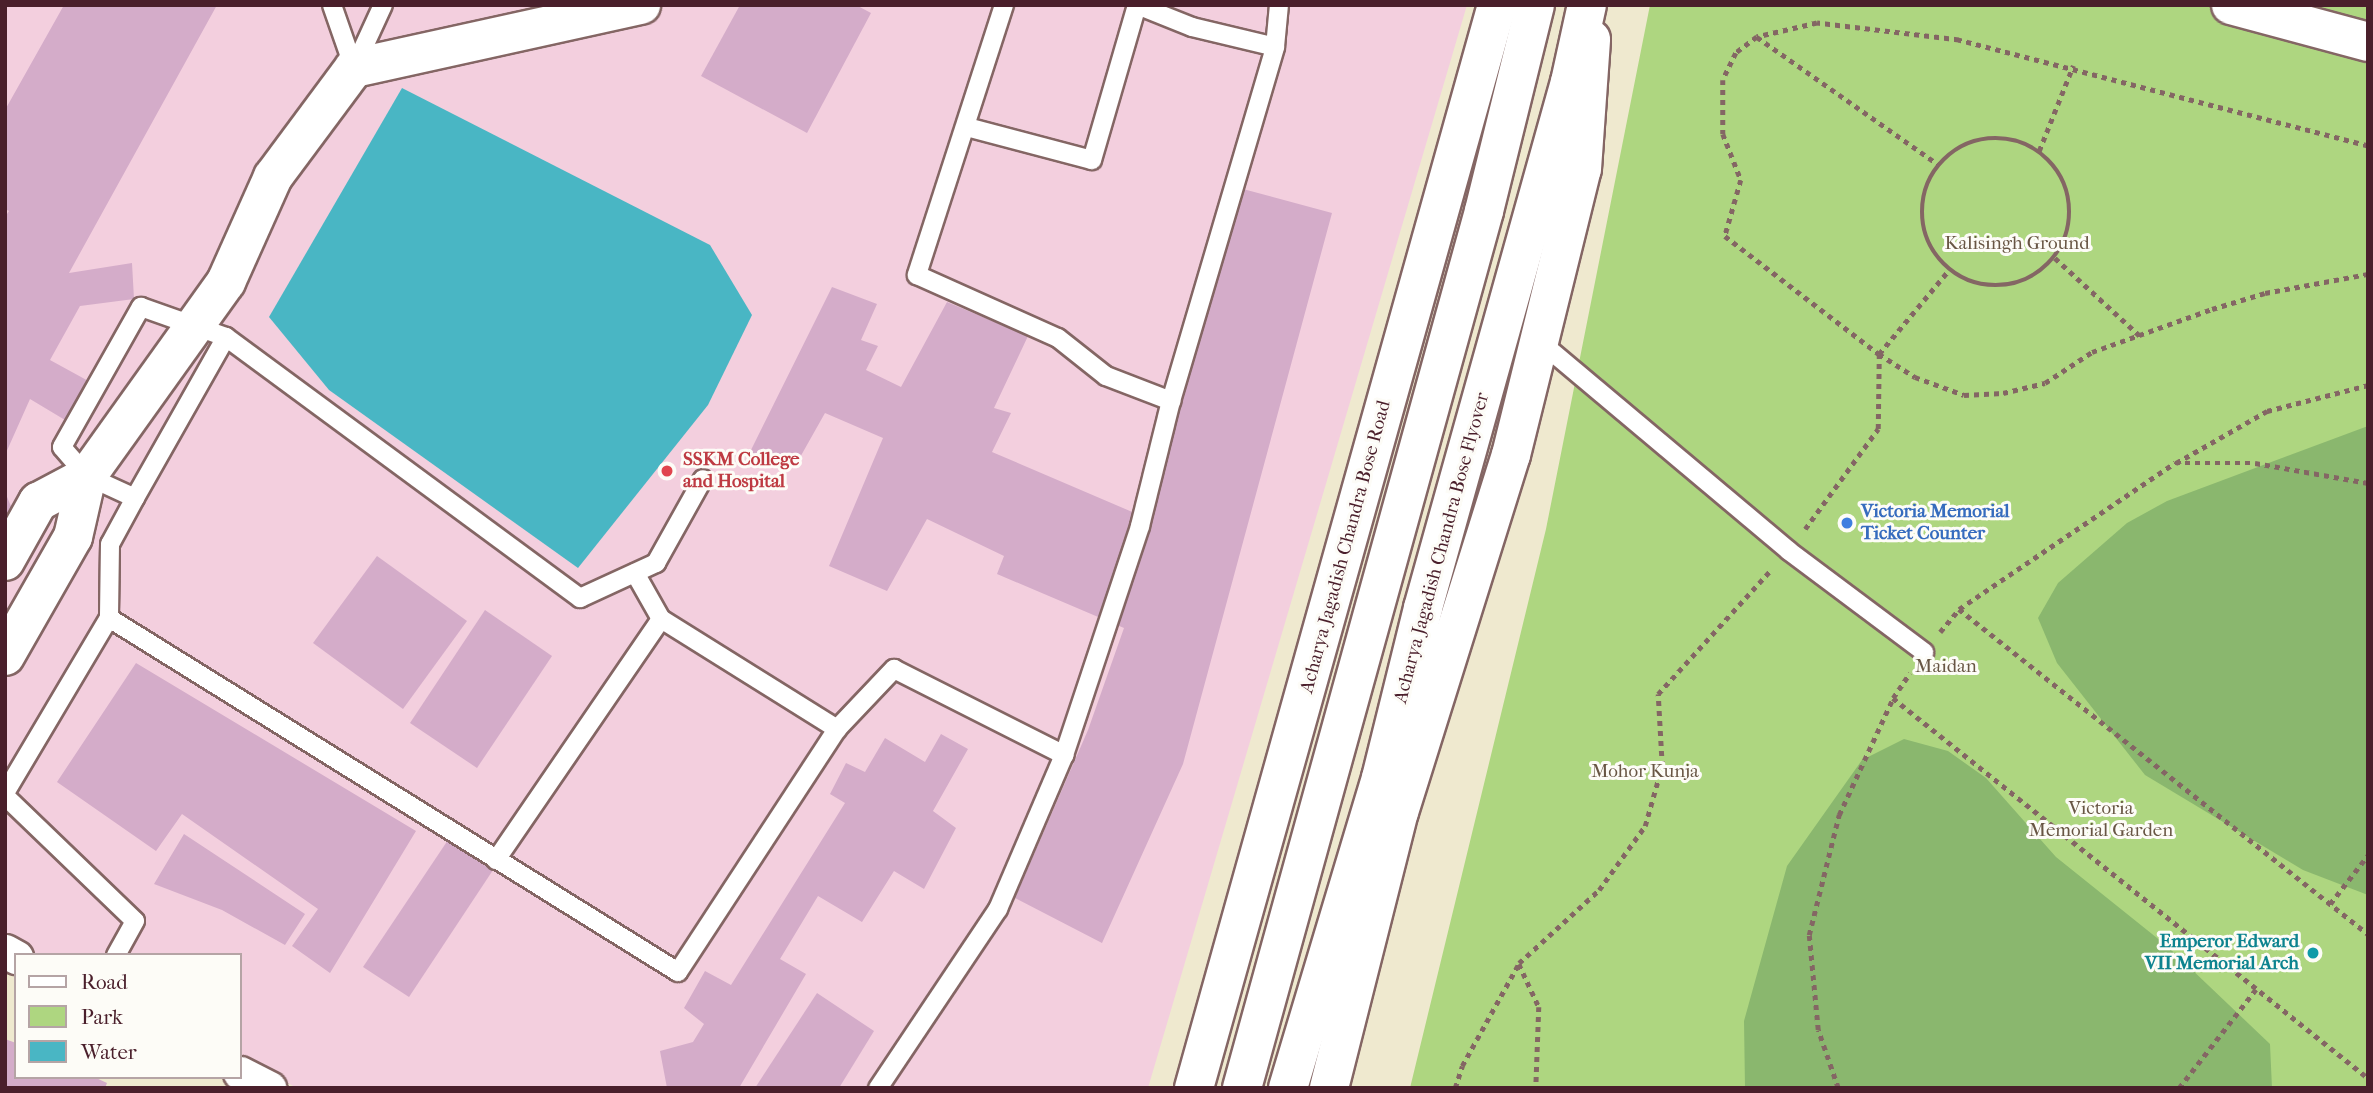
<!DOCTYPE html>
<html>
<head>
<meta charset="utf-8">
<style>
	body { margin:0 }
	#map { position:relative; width:2373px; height:1093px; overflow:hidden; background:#efe9cf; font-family:"IM FELL French Canon",serif }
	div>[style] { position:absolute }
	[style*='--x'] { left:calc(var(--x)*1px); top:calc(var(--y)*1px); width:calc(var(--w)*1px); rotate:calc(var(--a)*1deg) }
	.built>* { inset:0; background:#f3cfde }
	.green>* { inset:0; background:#aed680 }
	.forest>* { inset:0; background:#8ab76e }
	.water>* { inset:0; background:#49b6c4 }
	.building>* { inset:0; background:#d4acc9 }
	.path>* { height:4.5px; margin-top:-2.25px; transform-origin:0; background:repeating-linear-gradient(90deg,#846664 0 5px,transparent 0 10px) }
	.path>.ring { margin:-2.25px; padding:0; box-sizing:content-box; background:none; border:4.5px solid #846664; border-radius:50% }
	.roads { filter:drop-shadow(2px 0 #846664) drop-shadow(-2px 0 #846664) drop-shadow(0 2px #846664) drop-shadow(0 -2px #846664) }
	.lane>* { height:18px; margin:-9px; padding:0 9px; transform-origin:9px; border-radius:9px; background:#fff }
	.street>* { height:33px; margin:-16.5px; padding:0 16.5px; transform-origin:16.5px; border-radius:16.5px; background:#fff }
	.secondary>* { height:38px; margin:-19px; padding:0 19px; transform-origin:19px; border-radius:19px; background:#fff }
	.highway>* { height:38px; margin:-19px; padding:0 19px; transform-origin:19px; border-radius:19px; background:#fff }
	.dots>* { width:19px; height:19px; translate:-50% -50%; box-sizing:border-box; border:4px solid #fdfcf7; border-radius:50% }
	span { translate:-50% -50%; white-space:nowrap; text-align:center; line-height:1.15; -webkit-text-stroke:6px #fdfcf7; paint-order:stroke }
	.park-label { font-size:19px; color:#685644 }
	.health-label { font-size:19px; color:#be3a42; font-weight:700 }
	.left { translate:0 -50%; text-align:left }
	.shop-label { font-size:19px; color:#366cbe; font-weight:700 }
	.street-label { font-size:19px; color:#4a1f2b }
	.culture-label { font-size:19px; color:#0d838f; font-weight:700 }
	.right { translate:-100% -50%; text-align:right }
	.frame { position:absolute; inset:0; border:7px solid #4a1f2b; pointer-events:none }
	.legend { position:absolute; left:14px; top:953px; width:228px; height:126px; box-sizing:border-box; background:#fdfcf7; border:2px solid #b5a4a5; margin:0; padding:9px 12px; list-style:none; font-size:21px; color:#4a1f2b }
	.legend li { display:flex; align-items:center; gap:14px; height:35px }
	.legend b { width:35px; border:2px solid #b5a4a5 }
</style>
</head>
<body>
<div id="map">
	<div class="built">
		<i style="clip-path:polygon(5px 5px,1467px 5px,1148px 1088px,297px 1088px,240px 1058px,240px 955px,39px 955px,5px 937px)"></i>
	</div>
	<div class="green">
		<i style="clip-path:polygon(1650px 5px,2368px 5px,2368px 1088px,1410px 1088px,1546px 529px)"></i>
	</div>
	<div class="forest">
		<i style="clip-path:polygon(2368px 426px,2368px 895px,2303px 870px,2145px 775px,2057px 663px,2038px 618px,2058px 583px,2127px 523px,2167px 501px)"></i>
		<i style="clip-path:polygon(1904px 739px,1948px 751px,1986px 778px,2056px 857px,2167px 946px,2270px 1044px,2272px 1088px,1745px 1088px,1744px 1021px,1787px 866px,1862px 760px)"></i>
	</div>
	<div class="water">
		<i style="clip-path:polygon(402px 88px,710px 245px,752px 315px,708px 405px,578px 568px,329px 390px,269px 317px)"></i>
	</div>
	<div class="building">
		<i style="clip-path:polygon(64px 5px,217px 5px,69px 273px,132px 263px,134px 299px,80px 306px,50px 360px,92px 383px,70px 423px,30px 399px,5px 455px,5px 217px,9px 211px,5px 209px,5px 110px)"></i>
		<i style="clip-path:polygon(740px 5px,856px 5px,871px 13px,807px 133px,701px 76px)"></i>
		<i style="clip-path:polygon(1243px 189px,1332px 213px,1183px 764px,1102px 943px,1015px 898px,1088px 730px,1124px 628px,997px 574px,1004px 556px,927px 519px,887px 591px,829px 566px,883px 438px,825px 413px,794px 468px,750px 452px,832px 287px,877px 304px,861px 340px,878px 346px,866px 370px,901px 387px,947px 302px,1028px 336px,994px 408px,1011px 413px,992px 452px,1144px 517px)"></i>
		<i style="clip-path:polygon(5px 492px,15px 516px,5px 519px)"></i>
		<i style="clip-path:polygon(377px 556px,467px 621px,403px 709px,313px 643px)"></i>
		<i style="clip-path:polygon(485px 610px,552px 656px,477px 768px,410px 723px)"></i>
		<i style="clip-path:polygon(136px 663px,416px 831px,330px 973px,292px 946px,318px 909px,182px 814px,156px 851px,57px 782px)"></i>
		<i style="clip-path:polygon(941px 734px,968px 749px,933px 811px,956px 828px,924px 889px,894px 871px,862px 922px,818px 896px,780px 959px,806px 974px,739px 1088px,667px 1088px,660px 1051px,693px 1042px,704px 1024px,684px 1008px,705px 971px,731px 985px,845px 803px,830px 794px,846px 763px,865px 772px,885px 738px,925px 762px)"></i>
		<i style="clip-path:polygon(184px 834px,305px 914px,285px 945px,222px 910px,154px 884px)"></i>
		<i style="clip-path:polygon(450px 837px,495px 867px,409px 997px,363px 967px)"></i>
		<i style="clip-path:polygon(817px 993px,874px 1031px,839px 1088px,755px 1088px)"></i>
		<i style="clip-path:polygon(5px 1039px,16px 1043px,16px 1077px,94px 1077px,107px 1083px,105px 1088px,5px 1088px)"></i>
	</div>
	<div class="path">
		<i style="--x:1757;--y:37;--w:223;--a:35.1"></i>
		<i class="ring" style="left:1922px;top:138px;width:143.5px;height:143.5px"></i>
		<i style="--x:2368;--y:146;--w:423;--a:-165.5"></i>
		<i style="--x:1959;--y:40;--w:143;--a:-173.2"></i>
		<i style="--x:1817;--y:23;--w:62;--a:166.9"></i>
		<i style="--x:1757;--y:37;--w:26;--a:143"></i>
		<i style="--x:1736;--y:53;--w:30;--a:116"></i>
		<i style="--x:1723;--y:80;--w:54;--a:90"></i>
		<i style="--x:1723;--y:134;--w:49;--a:68.6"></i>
		<i style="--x:1741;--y:180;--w:58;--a:105.9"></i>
		<i style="--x:1725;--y:236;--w:194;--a:37.5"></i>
		<i style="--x:1879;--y:354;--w:43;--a:32.6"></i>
		<i style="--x:1915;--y:377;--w:52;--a:20.2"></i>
		<i style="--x:1964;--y:395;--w:39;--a:-3"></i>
		<i style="--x:2003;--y:393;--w:43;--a:-13.4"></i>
		<i style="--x:2045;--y:383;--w:56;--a:-33.4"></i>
		<i style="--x:2092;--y:352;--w:127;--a:-19.7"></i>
		<i style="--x:2212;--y:309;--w:55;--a:-16.8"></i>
		<i style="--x:2265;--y:293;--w:105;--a:-10.5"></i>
		<i style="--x:2039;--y:151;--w:92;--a:-68.2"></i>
		<i style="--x:2055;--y:258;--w:115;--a:42.5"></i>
		<i style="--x:2176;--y:463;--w:105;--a:-29.7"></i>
		<i style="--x:2267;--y:411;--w:104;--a:-14.4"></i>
		<i style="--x:1805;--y:529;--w:124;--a:-53.9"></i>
		<i style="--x:1878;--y:429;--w:75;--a:-89.2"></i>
		<i style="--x:1879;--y:354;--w:109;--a:-50.2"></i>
		<i style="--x:1959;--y:609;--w:522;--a:38.47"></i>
		<i style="--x:1940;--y:632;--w:30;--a:-50"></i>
		<i style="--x:1959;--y:609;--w:261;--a:-34.1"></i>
		<i style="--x:2175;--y:463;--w:80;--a:0"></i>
		<i style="--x:2255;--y:463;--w:115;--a:10"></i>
		<i style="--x:1893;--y:698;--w:608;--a:38.66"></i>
		<i style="--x:2330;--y:904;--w:62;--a:-52.2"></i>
		<i style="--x:1519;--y:964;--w:47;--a:65.1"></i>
		<i style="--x:1539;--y:1007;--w:81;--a:92.1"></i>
		<i style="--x:1455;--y:1088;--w:23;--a:-72"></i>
		<i style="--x:1462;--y:1066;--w:118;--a:-61"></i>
		<i style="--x:1519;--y:963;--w:108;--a:-42.4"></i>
		<i style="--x:1599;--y:890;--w:79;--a:-54.3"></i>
		<i style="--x:1645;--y:826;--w:62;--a:-74.2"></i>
		<i style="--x:1662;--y:766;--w:72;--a:-93.2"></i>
		<i style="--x:1658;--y:694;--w:166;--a:-47.7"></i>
		<i style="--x:1838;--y:1088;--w:61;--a:-109"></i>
		<i style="--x:1818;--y:1030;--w:95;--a:-95.4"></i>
		<i style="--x:1809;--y:935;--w:124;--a:-76"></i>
		<i style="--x:1839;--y:815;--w:129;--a:-65.2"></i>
		<i style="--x:1893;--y:698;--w:30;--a:-56"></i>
		<i style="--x:2179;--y:1088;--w:125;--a:-52.1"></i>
	</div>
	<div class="roads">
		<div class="lane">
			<i style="--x:332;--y:5;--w:67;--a:70.8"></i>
			<i style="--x:1004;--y:5;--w:284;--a:107.9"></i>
			<i style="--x:917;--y:275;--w:154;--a:24.1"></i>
			<i style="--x:1058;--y:338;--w:61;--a:38.4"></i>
			<i style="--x:1106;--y:376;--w:70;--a:21"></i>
			<i style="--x:1137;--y:5;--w:59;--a:21.8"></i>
			<i style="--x:1192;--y:27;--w:85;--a:13.5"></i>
			<i style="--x:354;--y:68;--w:69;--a:-65.3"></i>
			<i style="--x:967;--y:127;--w:129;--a:14.8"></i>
			<i style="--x:1092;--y:160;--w:161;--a:-73.8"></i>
			<i style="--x:226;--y:337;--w:185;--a:119.5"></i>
			<i style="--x:135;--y:498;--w:53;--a:-155.4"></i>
			<i style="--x:87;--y:476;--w:38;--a:-131"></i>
			<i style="--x:62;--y:447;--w:161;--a:-60.6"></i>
			<i style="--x:141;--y:307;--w:90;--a:19.4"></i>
			<i style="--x:226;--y:337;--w:440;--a:36.4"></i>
			<i style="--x:580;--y:598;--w:84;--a:-24.7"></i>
			<i style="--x:656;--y:563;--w:96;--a:-60.8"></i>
			<i style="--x:1539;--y:341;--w:326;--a:40"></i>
			<i style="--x:1789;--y:551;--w:169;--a:36.8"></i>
			<i style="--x:135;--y:498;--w:52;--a:118.5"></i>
			<i style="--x:110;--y:544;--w:74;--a:90.8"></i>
			<i style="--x:109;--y:618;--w:670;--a:31.89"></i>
			<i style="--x:678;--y:972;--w:290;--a:-56.8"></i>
			<i style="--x:837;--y:729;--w:83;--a:-46.5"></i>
			<i style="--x:894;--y:669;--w:191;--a:26.8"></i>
			<i style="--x:1064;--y:755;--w:168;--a:113.2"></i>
			<i style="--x:998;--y:909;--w:216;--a:123.8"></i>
			<i style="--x:635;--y:573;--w:53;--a:60.5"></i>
			<i style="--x:1064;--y:755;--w:241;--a:-71.6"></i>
			<i style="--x:1140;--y:526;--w:129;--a:-76.1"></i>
			<i style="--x:1171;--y:401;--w:369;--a:-73.6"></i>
			<i style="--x:1275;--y:47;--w:42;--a:-84.6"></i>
			<i style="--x:5;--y:793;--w:204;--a:-59.3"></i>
			<i style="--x:5;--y:796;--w:180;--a:43.9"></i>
			<i style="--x:135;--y:921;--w:39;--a:119"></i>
			<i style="--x:496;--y:860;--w:292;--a:-55.6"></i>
			<i style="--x:661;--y:619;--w:208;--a:32"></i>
		</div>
		<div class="street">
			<i style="--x:5;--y:951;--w:13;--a:29"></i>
			<i style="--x:240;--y:1073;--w:33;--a:27"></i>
		</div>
		<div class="secondary">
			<i style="--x:2231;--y:5;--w:142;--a:15.1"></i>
			<i style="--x:5;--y:561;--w:68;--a:-60.8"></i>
			<i style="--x:38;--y:502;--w:55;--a:-28"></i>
			<i style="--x:5;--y:656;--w:137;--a:-60.3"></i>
			<i style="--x:73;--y:537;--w:63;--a:-77.1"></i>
			<i style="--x:87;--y:476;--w:239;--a:-54.4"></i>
			<i style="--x:226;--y:282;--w:115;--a:-65.9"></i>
			<i style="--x:273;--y:177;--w:136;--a:-53.4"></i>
			<i style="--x:354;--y:68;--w:294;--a:-12.4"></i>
			<i style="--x:1194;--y:1088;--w:1125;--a:-74.37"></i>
			<i style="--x:1329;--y:1088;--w:285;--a:-75.8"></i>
			<i style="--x:1399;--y:812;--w:374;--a:-72.6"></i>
			<i style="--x:1511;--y:455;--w:295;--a:-76.1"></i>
			<i style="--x:1582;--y:169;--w:130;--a:-86"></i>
		</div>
		<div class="highway">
			<i style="--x:1242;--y:1088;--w:910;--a:-74.57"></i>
			<i style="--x:1484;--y:211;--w:212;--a:-76.1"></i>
			<i style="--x:1288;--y:1088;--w:324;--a:-73.3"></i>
			<i style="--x:1381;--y:778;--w:175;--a:-76.1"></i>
			<i style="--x:1423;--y:608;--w:546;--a:-74.39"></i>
			<i style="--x:1570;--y:82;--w:79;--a:-77.6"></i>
		</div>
	</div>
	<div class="dots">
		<i style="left:667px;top:471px;background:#e0444e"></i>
		<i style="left:1847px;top:523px;background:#3f7fe0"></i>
		<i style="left:2313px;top:953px;background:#0f9aa8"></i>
	</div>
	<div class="park-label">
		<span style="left:2017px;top:244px">Kalisingh Ground</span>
		<span style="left:1946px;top:667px">Maidan</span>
		<span style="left:1645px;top:772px">Mohor Kunja</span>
		<span style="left:2101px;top:820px">Victoria<br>Memorial Garden</span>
	</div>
	<div class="health-label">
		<span class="left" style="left:683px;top:471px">SSKM College<br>and Hospital</span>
	</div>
	<div class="shop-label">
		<span class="left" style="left:1861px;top:523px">Victoria Memorial<br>Ticket Counter</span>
	</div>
	<div class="street-label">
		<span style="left:1346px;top:547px;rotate:-75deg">Acharya Jagadish Chandra Bose Road</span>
		<span style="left:1442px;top:548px;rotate:-75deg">Acharya Jagadish Chandra Bose Flyover</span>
	</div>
	<div class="culture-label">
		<span class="right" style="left:2299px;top:953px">Emperor Edward<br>VII Memorial Arch</span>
	</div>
	<div class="frame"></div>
	<ul class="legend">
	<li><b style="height:9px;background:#fff"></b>Road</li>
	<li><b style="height:19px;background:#aed680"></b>Park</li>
	<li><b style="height:19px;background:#49b6c4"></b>Water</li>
	</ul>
</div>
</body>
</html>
